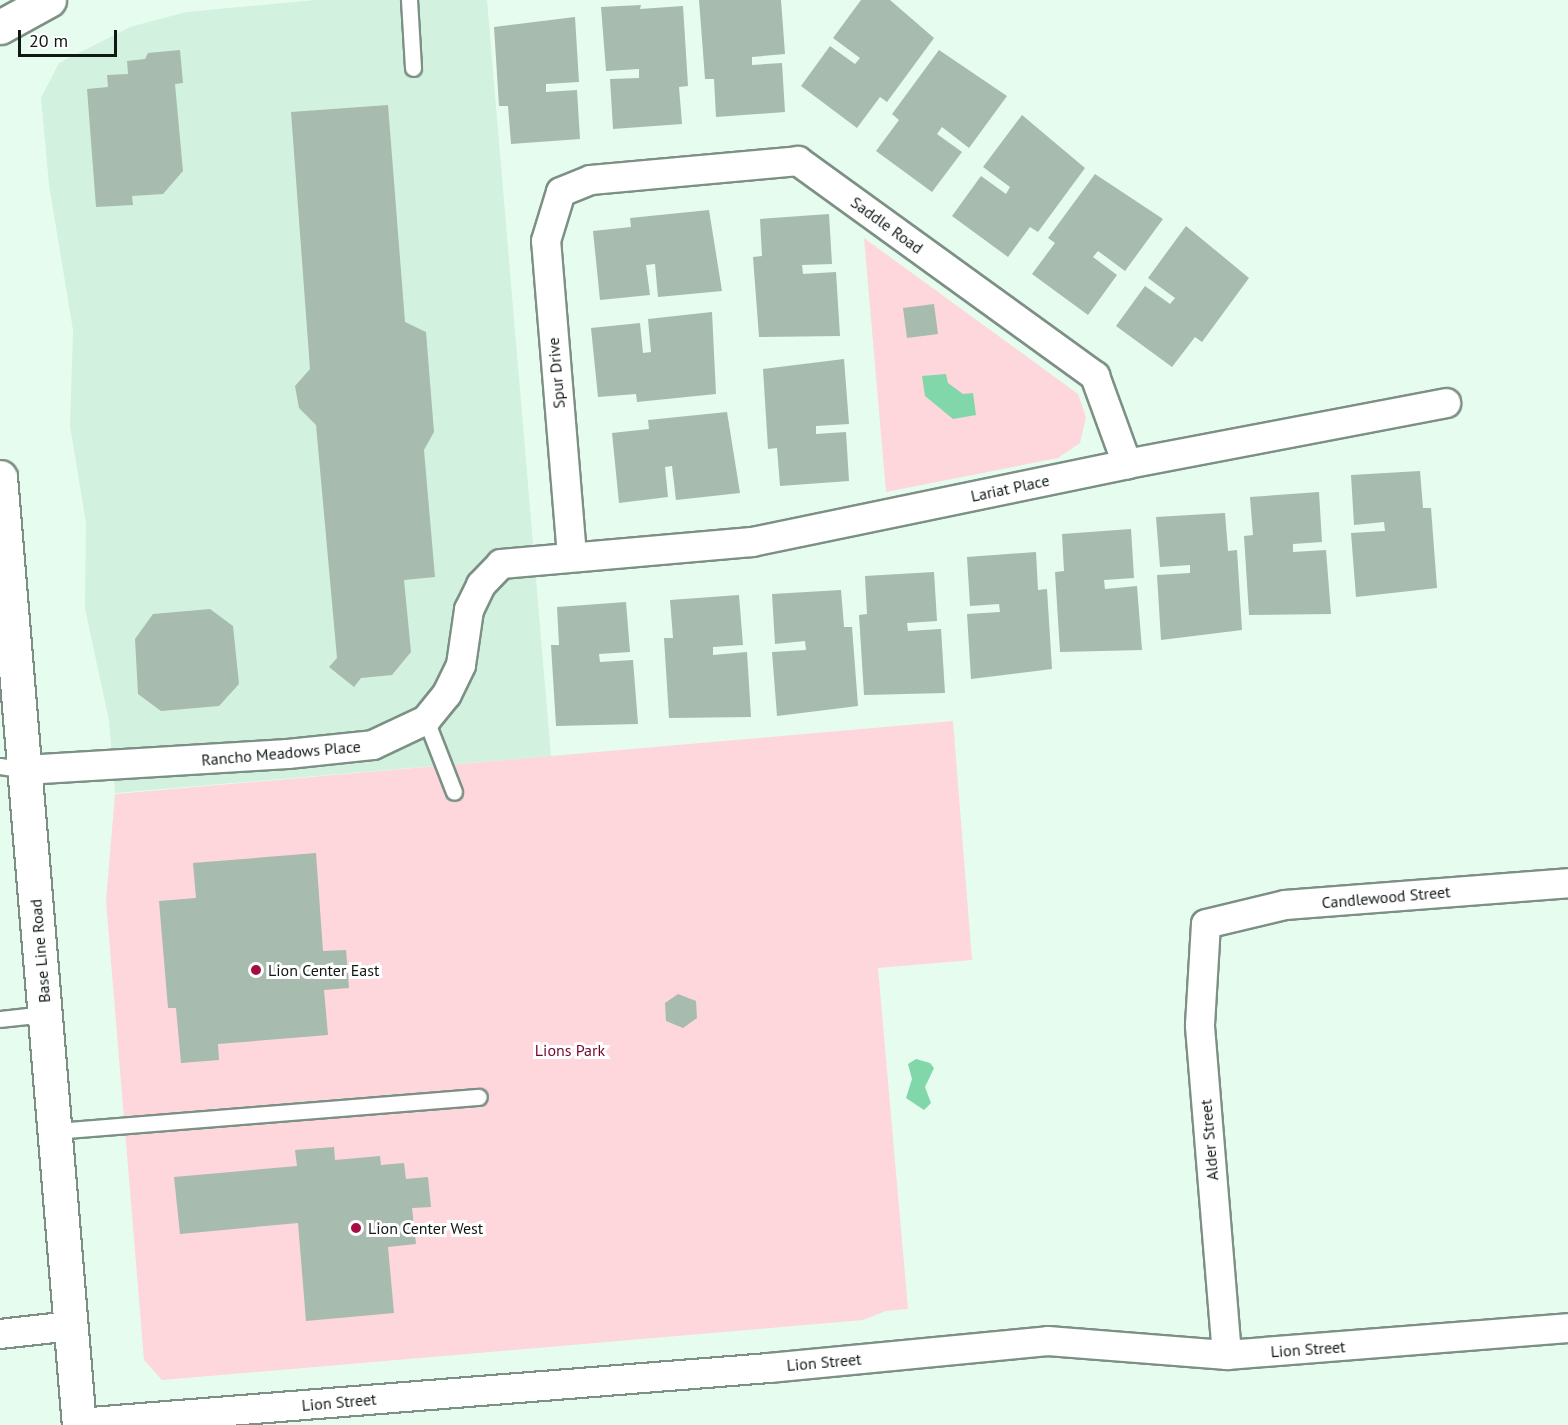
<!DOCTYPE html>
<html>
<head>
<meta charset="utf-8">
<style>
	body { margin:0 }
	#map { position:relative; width:1568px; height:1425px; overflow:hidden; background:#e6fcef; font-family:"PT Sans",sans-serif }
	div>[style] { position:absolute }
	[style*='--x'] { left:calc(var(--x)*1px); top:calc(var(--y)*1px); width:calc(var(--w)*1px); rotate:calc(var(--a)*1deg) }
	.built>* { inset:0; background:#d3f1df }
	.green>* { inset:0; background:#fdd7dc }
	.water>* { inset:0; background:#81d7a9 }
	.building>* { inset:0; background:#a7bbaf }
	.roads { filter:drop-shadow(2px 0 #7d9085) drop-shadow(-2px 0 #7d9085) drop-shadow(0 2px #7d9085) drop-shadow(0 -2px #7d9085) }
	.lane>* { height:15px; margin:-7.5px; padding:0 7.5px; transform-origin:7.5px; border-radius:7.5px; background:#fff }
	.street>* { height:28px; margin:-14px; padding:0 14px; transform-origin:14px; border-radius:14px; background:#fff }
	.secondary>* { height:33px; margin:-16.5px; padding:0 16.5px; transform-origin:16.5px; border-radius:16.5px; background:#fff }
	.primary>* { height:33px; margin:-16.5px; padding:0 16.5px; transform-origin:16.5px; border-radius:16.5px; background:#fff }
	.dots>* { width:16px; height:16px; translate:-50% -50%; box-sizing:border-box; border:3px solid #fff; border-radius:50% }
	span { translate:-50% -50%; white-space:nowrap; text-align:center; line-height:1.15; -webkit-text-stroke:6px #fff; paint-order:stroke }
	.street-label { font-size:16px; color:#101814 }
	.poi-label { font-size:16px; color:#101814 }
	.left { translate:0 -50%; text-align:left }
	.park-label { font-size:16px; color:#72072d }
	.scale { position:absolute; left:18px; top:30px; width:99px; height:27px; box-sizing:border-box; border:3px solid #101814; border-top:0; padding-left:8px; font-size:18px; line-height:21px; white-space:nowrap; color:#101814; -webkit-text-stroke:4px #fff; paint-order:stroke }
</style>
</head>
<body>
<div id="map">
	<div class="built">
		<i style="clip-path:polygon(315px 0,487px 0,551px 756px,115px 793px,109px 720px,85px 609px,86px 523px,70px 426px,73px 330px,49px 185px,41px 98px,59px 63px,130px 27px,186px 12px)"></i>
	</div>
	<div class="green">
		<i style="clip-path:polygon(864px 238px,1078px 394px,1086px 417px,1080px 443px,1058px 458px,886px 492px)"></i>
		<i style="clip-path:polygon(953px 721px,972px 960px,878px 968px,908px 1309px,886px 1311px,863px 1320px,162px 1380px,144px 1360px,106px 901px,115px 794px)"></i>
	</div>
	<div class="water">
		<i style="clip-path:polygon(946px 374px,948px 383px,963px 394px,973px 393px,976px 415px,953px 419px,925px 396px,922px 376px)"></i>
		<i style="clip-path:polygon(916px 1059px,930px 1063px,934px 1068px,925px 1087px,931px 1103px,924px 1110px,906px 1098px,912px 1079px,908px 1064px)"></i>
	</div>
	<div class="building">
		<i style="clip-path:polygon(699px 0,781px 0,785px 54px,752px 57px,752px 65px,782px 63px,785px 112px,716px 117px,714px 79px,705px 79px)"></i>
		<i style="clip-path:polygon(861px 0,890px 0,934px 38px,887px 102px,880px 97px,857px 128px,801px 86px,830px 46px,855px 64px,860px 58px,833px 38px)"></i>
		<i style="clip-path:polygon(641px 5px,640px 9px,683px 6px,688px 86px,679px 87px,682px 124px,613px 129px,610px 79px,639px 78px,639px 69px,606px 71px,601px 7px)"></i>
		<i style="clip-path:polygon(575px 17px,579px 82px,546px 84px,546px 92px,577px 90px,580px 139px,511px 144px,508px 106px,499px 106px,494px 27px)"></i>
		<i style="clip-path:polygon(180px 50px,183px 83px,175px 84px,183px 171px,163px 194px,132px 196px,133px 205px,96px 207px,87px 89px,108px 87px,107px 75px,128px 74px,127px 61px,145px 59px,148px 53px)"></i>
		<i style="clip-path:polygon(939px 50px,1007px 96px,969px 148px,942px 127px,937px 134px,962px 152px,932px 192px,876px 151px,899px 120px,892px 114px)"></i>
		<i style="clip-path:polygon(388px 105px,405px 322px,426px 332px,434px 432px,424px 450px,435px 577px,404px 580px,411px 652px,392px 675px,361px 678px,354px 687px,329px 667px,337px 658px,316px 425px,299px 408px,295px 386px,310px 369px,291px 112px)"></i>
		<i style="clip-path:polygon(1022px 115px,1085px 168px,1038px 232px,1030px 227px,1008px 257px,952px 216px,981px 176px,1006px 194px,1010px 187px,983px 167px)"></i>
		<i style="clip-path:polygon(1095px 174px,1163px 219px,1125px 271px,1098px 251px,1093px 257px,1117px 275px,1088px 315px,1032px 274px,1055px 243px,1048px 238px)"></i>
		<i style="clip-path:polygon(709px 210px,722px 291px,658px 297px,655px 264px,646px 265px,650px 295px,600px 300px,593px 231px,631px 227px,630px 218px)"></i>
		<i style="clip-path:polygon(829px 214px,832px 264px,802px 265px,803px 274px,836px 272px,840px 336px,759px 337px,753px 257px,762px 256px,760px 219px)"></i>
		<i style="clip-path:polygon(1186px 226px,1249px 278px,1202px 342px,1195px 337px,1172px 367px,1116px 326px,1145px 286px,1170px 304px,1175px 298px,1148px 278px)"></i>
		<i style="clip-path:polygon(934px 304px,938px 334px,907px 338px,903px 308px)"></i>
		<i style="clip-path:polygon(712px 312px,716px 394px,637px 402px,636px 394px,598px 397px,591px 328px,640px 323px,643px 353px,651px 352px,648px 319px)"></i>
		<i style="clip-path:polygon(844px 359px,849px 424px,816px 426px,816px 434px,846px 432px,849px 481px,780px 486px,777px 448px,768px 449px,763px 369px)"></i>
		<i style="clip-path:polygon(727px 412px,740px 493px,676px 500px,672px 466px,665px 467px,668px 497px,619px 503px,612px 433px,649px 429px,648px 420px)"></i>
		<i style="clip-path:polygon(1420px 471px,1423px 508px,1431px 508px,1437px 588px,1356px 597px,1351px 533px,1385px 531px,1384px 522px,1354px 525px,1351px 475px)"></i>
		<i style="clip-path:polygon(1319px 492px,1322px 542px,1293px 544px,1293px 552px,1326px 550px,1331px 614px,1249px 615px,1244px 536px,1253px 535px,1250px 497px)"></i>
		<i style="clip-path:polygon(1225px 513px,1228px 551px,1237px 550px,1242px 630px,1161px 640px,1157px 575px,1190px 573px,1190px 565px,1160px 567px,1156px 517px)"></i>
		<i style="clip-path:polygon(1131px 529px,1134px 578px,1104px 580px,1105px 589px,1137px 586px,1142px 650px,1060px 652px,1055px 572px,1064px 571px,1062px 534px)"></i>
		<i style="clip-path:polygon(1036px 552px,1038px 590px,1047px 589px,1052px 669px,971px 679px,967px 614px,1000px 612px,999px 604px,970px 606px,967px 557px)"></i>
		<i style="clip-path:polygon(934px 572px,937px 621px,907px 623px,908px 631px,941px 629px,945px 693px,864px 695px,859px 615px,867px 614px,865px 576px)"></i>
		<i style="clip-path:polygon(841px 590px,844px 627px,852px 627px,858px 706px,777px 716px,772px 652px,806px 650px,805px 641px,775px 644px,772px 594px)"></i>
		<i style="clip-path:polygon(739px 595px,743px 645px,713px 647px,713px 655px,747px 652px,751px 717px,669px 718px,664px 638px,673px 638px,670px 600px)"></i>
		<i style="clip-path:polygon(626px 602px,630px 652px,599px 654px,600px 662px,633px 660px,638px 724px,556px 726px,551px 645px,559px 645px,557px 607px)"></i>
		<i style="clip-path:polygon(210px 609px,233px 626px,239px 684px,219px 706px,161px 711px,138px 694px,135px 639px,153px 614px)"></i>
		<i style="clip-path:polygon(316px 853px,323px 951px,346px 950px,349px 988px,324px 990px,328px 1035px,218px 1044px,219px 1060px,181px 1063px,176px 1008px,168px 1008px,159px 901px,196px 898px,193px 863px)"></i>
		<i style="clip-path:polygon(678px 994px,696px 1001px,697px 1018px,683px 1028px,666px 1021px,665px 1003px)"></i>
		<i style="clip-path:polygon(334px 1147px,335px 1160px,380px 1156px,381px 1165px,404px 1163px,406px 1179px,428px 1177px,431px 1207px,412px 1208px,416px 1244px,388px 1247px,394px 1313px,306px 1321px,298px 1223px,180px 1234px,174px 1177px,297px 1166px,295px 1150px)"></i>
	</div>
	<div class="roads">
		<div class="lane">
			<i style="--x:409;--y:0;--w:68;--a:86.6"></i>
			<i style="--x:426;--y:720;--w:77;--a:68.7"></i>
			<i style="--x:0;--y:766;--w:25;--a:9"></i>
			<i style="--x:0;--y:1019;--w:45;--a:-6.3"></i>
			<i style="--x:55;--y:1131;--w:425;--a:-4.6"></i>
		</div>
		<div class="street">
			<i style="--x:572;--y:556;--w:316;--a:-94.7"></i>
			<i style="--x:546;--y:241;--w:51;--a:-73"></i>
			<i style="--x:561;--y:192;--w:32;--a:-22"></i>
			<i style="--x:591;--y:180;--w:208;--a:-5.2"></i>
			<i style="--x:798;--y:161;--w:367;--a:35.9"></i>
			<i style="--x:1095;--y:376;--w:94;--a:70"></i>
			<i style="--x:25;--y:770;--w:263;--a:-3.5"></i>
			<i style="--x:288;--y:754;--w:85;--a:-6"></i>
			<i style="--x:373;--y:745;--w:59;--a:-25.3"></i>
			<i style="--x:426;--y:720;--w:33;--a:-51"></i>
			<i style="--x:447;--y:694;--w:32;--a:-64"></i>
			<i style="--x:461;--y:665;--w:56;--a:-81.7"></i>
			<i style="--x:469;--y:610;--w:28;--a:-64"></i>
			<i style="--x:481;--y:585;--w:29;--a:-46"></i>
			<i style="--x:501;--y:564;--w:252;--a:-5"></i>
			<i style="--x:752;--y:542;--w:383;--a:-11.7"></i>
			<i style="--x:1127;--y:464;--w:325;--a:-10.8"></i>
			<i style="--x:0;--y:1334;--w:71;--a:-6.4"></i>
			<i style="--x:1227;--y:1355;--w:331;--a:-94.7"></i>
			<i style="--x:1200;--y:1025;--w:101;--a:-86.6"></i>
			<i style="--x:1206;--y:924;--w:81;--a:-13.5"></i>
			<i style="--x:1285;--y:905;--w:284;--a:-4.4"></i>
			<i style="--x:79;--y:1423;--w:692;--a:-4.56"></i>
			<i style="--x:769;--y:1368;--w:280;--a:-5.5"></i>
			<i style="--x:1048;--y:1341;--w:180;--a:4.5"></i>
			<i style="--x:1227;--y:1355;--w:342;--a:-4.5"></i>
		</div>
		<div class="secondary">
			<i style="--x:0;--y:27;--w:56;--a:-28.9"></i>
		</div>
		<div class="primary">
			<i style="--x:0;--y:477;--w:951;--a:85.24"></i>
		</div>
	</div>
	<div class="dots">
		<i style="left:256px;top:970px;background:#a50e45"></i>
		<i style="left:356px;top:1228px;background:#a50e45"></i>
	</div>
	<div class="street-label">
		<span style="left:887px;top:225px;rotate:36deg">Saddle Road</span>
		<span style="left:556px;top:373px;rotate:-95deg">Spur Drive</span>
		<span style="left:1010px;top:488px;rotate:-12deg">Lariat Place</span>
		<span style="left:281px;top:753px;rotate:-5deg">Rancho Meadows Place</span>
		<span style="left:1386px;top:897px;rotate:-5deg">Candlewood Street</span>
		<span style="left:40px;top:951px;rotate:-95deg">Base Line Road</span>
		<span style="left:1209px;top:1140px;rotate:-95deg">Alder Street</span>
		<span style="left:1308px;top:1349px;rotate:-4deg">Lion Street</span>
		<span style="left:824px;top:1362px;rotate:-5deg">Lion Street</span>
		<span style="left:339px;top:1402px;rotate:-5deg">Lion Street</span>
	</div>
	<div class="poi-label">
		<span class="left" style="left:268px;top:970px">Lion Center East</span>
		<span class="left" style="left:368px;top:1228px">Lion Center West</span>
	</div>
	<div class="park-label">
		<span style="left:570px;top:1050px">Lions Park</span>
	</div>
	<div class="scale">20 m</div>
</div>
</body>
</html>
